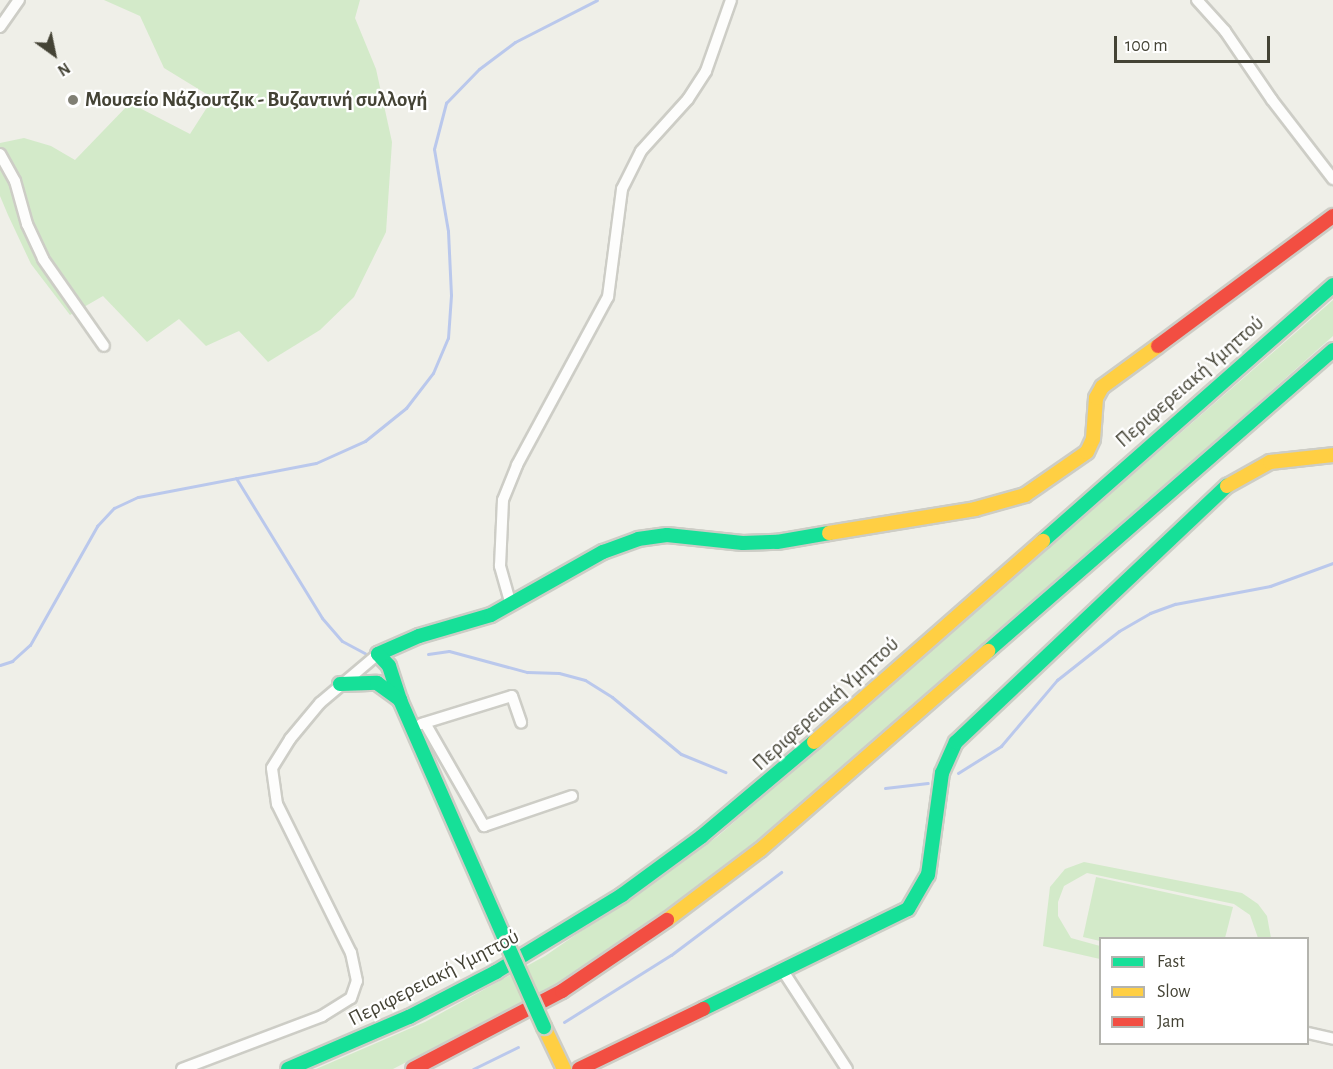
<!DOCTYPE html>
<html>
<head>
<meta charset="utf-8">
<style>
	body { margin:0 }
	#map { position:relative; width:1333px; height:1069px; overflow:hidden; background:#efefe8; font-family:"Alegreya Sans",sans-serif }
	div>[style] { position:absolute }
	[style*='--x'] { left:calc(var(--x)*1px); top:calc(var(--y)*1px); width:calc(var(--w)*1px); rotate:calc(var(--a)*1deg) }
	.green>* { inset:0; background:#d3eac9 }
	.stream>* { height:3px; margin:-1.5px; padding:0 1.5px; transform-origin:1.5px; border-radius:1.5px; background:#bac8ec }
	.roads { filter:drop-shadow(2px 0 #cdcdc6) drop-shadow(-2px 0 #cdcdc6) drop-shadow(0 2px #cdcdc6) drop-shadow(0 -2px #cdcdc6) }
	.street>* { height:10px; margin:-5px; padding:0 5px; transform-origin:5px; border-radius:5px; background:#fdfdfc }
	.fast>* { height:14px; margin:-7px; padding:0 7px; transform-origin:7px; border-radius:7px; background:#16e098 }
	.slow>* { height:14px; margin:-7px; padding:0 7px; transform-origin:7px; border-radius:7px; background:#ffcf43 }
	.jam>* { height:14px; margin:-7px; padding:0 7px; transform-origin:7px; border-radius:7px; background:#f24e42 }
	.bridges { filter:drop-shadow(2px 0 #cfcfc1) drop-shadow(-2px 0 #cfcfc1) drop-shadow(0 2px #cfcfc1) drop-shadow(0 -2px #cfcfc1) }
	.fast-bridge>* { height:14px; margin:-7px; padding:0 7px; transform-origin:7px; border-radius:7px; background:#16e098 }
	.dots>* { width:16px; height:16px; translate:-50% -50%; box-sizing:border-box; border:3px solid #fff; border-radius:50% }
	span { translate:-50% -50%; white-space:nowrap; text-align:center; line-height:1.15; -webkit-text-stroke:4.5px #fff; paint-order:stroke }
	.poi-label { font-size:21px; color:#444335; font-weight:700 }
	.left { translate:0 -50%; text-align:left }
	.street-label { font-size:21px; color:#444335 }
	.legend { position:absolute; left:1099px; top:937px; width:210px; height:108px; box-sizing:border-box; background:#fff; border:2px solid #b4b4ae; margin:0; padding:8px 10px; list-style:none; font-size:18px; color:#444335 }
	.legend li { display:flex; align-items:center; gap:12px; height:30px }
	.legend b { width:30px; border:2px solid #b4b4ae }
	.north { position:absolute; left:24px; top:24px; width:60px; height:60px; -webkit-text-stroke:4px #fff; paint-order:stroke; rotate:147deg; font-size:16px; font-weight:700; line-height:24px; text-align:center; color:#444335 }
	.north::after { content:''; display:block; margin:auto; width:21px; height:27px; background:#444335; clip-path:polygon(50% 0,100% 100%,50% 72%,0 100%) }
	.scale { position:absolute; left:1114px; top:36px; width:156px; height:27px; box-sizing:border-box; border:3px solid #444335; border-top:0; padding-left:8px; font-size:18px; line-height:21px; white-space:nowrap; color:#444335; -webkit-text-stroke:4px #fff; paint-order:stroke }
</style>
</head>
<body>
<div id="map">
	<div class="green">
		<i style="clip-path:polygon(104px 0,360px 0,355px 18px,376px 69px,392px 142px,386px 232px,354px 297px,320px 330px,268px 362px,239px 331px,206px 346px,179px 319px,147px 342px,103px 296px,70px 315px,31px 264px,8px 215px,0 196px,0 143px,24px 138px,51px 146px,75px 160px,130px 103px,190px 134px,213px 98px,164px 68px,140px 16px)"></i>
		<i style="clip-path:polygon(1333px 300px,1333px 336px,843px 772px,679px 905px,563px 981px,393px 1069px,316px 1069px,425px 1022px,545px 956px,717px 837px)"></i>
		<i style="clip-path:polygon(1084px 862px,1242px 893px,1258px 904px,1267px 916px,1271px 938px,1258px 938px,1250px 915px,1234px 904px,1087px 873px,1064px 886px,1058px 902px,1058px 916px,1071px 938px,1100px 946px,1100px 959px,1043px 946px,1050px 887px,1065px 869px)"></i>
		<i style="clip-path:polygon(1096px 877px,1233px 907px,1225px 938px,1100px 941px,1083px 937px)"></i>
	</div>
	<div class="stream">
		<i style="--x:236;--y:478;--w:164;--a:58.4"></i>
		<i style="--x:322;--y:618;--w:30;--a:49"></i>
		<i style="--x:342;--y:641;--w:26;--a:28"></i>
		<i style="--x:428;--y:654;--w:21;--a:-8"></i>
		<i style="--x:449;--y:651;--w:81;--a:15.1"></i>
		<i style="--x:527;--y:672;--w:32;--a:2"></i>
		<i style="--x:559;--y:673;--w:27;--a:15"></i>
		<i style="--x:585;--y:680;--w:32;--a:32"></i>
		<i style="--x:612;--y:697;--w:89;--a:39.6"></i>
		<i style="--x:681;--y:754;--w:48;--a:22.2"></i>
		<i style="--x:0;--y:665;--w:13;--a:-18"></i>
		<i style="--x:12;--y:661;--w:24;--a:-42"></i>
		<i style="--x:30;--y:645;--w:137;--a:-60.6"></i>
		<i style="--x:97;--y:526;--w:25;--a:-47"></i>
		<i style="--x:114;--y:508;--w:26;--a:-25"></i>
		<i style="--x:138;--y:497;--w:181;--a:-10.8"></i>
		<i style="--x:316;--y:463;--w:54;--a:-24.2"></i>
		<i style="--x:365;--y:441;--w:53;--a:-38.8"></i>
		<i style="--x:406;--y:408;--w:44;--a:-52.4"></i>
		<i style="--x:433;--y:373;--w:38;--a:-67"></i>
		<i style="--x:448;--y:338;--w:43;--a:-86"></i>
		<i style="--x:451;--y:295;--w:64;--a:-92.7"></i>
		<i style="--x:448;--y:231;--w:83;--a:-99.7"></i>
		<i style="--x:434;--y:149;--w:48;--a:-75.4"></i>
		<i style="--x:446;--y:103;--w:47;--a:-45.9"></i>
		<i style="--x:479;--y:69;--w:45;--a:-36.9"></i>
		<i style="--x:515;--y:42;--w:92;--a:-27.1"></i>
		<i style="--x:958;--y:773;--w:51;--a:-32.1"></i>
		<i style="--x:1001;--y:746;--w:87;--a:-49.7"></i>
		<i style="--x:1057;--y:680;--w:79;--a:-38.3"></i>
		<i style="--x:1119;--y:631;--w:36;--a:-30"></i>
		<i style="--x:1150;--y:613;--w:27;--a:-20"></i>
		<i style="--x:1175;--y:604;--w:97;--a:-10.7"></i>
		<i style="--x:1270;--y:586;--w:67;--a:-20.1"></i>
		<i style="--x:885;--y:788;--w:43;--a:-6.6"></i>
		<i style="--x:564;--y:1022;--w:126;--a:-32.1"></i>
		<i style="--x:671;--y:955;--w:138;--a:-37"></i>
		<i style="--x:473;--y:1069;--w:50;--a:-26.1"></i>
	</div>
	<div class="roads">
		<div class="street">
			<i style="--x:1197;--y:0;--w:42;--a:47.9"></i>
			<i style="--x:1225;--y:31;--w:83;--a:55.7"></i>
			<i style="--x:1272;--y:100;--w:100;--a:52.3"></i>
			<i style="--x:0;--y:27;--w:33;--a:-55"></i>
			<i style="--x:0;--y:154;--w:31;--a:61"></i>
			<i style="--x:15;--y:181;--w:45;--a:74.4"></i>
			<i style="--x:27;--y:224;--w:38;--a:65"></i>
			<i style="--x:43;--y:259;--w:106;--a:55"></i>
			<i style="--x:511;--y:605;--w:41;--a:-105.8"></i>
			<i style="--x:500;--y:566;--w:66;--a:-87.4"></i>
			<i style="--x:503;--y:500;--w:38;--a:-68"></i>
			<i style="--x:517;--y:465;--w:191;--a:-61.6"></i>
			<i style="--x:608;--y:297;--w:109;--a:-82.6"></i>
			<i style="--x:622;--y:189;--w:42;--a:-63.4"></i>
			<i style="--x:641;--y:151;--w:70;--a:-47.9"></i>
			<i style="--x:688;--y:99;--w:33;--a:-57"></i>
			<i style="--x:706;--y:71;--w:75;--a:-70.6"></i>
			<i style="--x:425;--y:723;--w:119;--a:60.2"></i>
			<i style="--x:484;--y:826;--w:93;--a:-18.8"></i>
			<i style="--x:421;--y:724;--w:95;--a:-17.1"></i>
			<i style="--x:512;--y:696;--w:28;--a:71"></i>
			<i style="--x:783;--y:971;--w:117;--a:56.9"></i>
			<i style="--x:1308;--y:1033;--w:26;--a:13"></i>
			<i style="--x:182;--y:1069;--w:150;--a:-20.7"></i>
			<i style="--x:322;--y:1016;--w:34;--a:-32"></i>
			<i style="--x:351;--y:998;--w:18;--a:-71"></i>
			<i style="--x:357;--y:981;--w:29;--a:-102"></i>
			<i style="--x:351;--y:953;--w:166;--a:-116.4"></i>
			<i style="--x:277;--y:804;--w:36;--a:-98"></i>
			<i style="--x:272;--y:768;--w:34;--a:-58"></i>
			<i style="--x:290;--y:739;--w:47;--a:-50.2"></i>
			<i style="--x:320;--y:703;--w:76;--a:-40.2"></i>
		</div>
		<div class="fast">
			<i style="--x:1043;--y:541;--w:387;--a:-41.4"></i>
			<i style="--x:988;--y:651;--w:458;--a:-41.1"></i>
			<i style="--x:378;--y:654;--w:45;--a:-23.7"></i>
			<i style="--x:419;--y:636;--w:75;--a:-16.3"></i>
			<i style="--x:491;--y:615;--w:129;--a:-29.4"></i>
			<i style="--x:603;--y:552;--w:37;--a:-20"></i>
			<i style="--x:638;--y:539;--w:29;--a:-8"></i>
			<i style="--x:667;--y:535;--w:76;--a:6"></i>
			<i style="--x:743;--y:543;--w:34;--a:-2"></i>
			<i style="--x:777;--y:542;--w:53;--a:-9.8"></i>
			<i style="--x:378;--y:654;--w:16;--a:47"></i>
			<i style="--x:389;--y:666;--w:36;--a:72"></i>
			<i style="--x:400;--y:700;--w:266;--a:66.3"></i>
			<i style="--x:340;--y:684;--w:37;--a:-2"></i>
			<i style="--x:377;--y:683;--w:29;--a:36"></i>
			<i style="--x:703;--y:1009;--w:228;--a:-26"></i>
			<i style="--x:908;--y:909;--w:39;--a:-60"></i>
			<i style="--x:928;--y:875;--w:103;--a:-82.2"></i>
			<i style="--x:942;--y:773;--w:34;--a:-66"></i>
			<i style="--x:956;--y:742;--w:373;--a:-43.4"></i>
			<i style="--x:288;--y:1069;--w:132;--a:-23.3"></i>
			<i style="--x:409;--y:1017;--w:98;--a:-27.3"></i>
			<i style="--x:496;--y:972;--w:148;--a:-31.4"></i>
			<i style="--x:622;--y:895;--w:98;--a:-36.3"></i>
			<i style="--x:701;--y:837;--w:148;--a:-40.1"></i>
		</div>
		<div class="slow">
			<i style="--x:1227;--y:486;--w:49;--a:-29.2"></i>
			<i style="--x:1270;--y:462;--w:63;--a:-6.3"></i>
			<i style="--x:829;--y:533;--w:148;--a:-9.3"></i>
			<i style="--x:975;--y:509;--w:52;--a:-15.6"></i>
			<i style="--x:1025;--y:495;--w:75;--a:-34.7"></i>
			<i style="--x:1087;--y:452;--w:14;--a:-65"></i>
			<i style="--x:1093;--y:439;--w:41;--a:-85.8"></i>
			<i style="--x:1096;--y:398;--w:13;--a:-61"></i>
			<i style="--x:1102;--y:387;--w:69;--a:-36.2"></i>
			<i style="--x:814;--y:742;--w:305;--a:-41.3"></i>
			<i style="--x:667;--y:920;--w:116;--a:-37"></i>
			<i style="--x:760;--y:850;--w:303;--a:-41.1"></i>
			<i style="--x:544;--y:1027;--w:47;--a:64.5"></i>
		</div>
		<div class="jam">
			<i style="--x:1158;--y:346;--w:218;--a:-36.6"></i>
			<i style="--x:413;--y:1069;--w:168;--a:-27.6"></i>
			<i style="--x:562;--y:991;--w:127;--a:-34.1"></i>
			<i style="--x:579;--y:1069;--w:138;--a:-25.8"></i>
		</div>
	</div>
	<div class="bridges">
		<div class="fast-bridge">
			<i style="--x:507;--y:944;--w:91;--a:66"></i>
		</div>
	</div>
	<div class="dots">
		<i style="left:73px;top:100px;background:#807f74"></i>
	</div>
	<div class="poi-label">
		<span class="left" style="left:85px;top:100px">Μουσείο Νάζιουτζικ - Βυζαντινή συλλογή</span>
	</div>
	<div class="street-label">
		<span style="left:1190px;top:382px;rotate:-41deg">Περιφερειακή Υμηττού</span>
		<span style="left:826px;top:704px;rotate:-42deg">Περιφερειακή Υμηττού</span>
		<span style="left:434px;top:978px;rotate:-27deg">Περιφερειακή Υμηττού</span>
	</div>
	<ul class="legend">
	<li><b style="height:8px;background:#16e098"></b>Fast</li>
	<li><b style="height:8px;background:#ffcf43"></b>Slow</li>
	<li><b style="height:8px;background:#f24e42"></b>Jam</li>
	</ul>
	<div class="north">N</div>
	<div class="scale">100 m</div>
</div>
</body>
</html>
